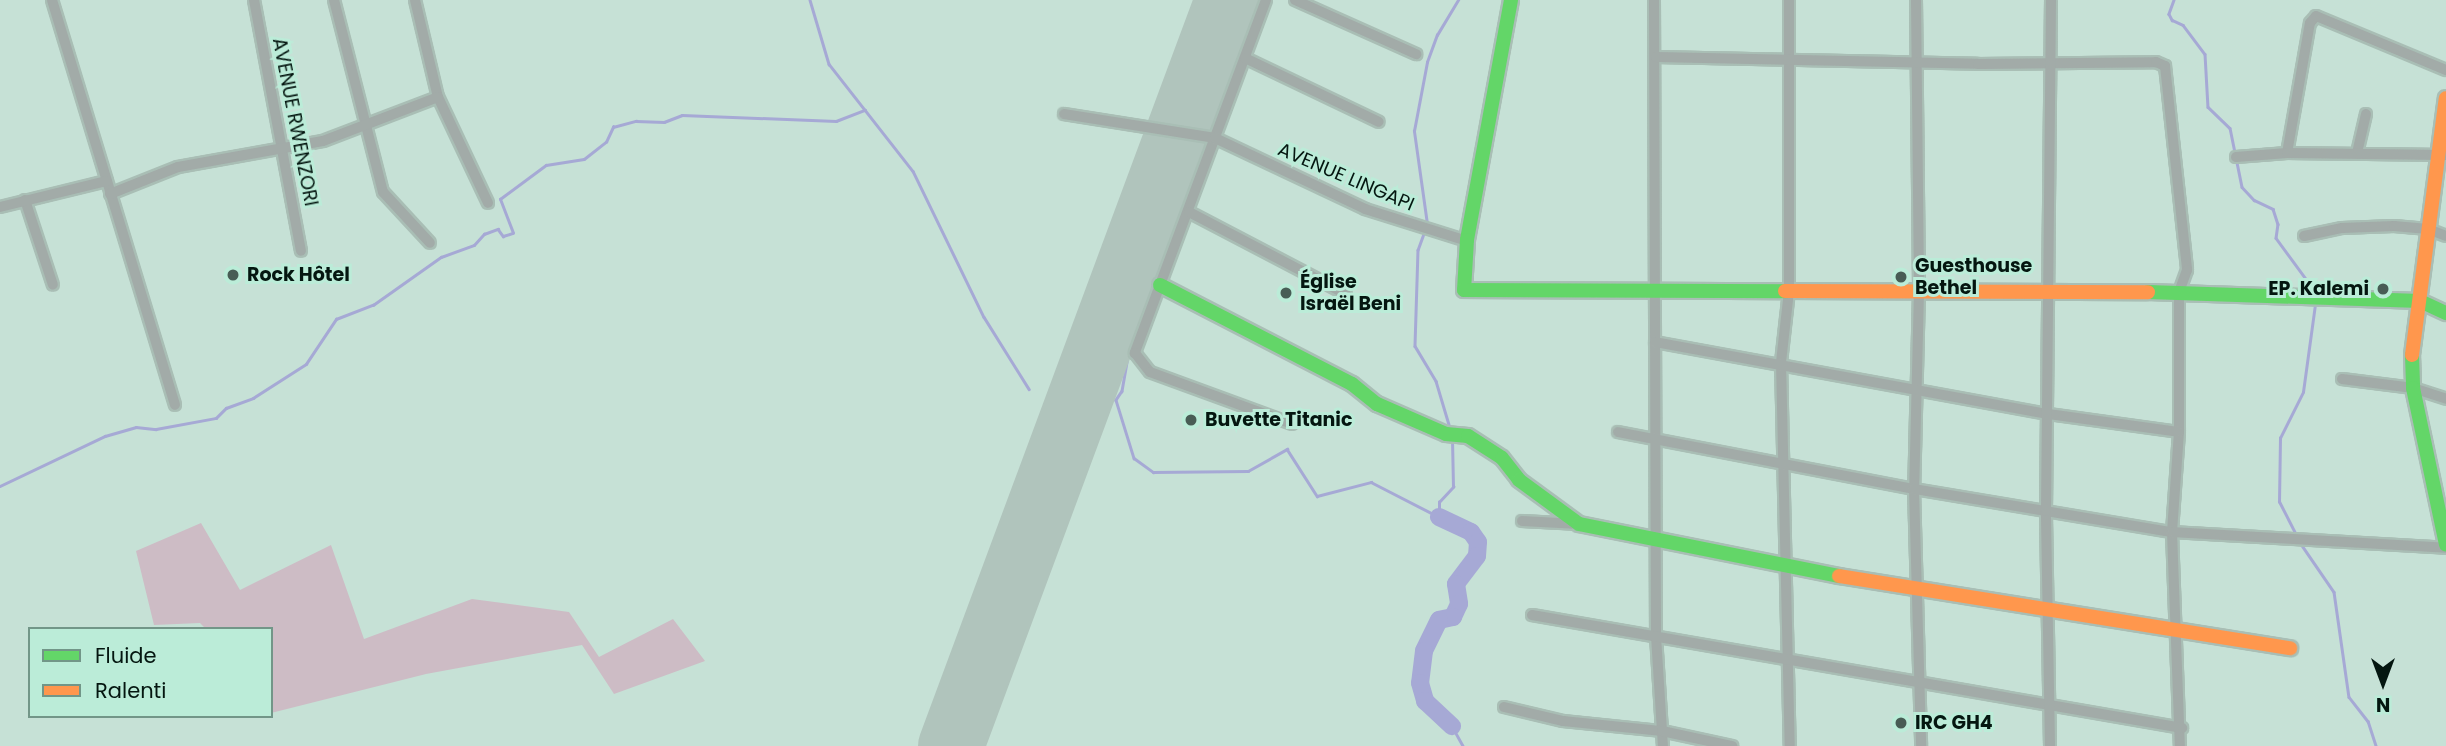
<!DOCTYPE html>
<html>
<head>
<meta charset="utf-8">
<style>
	body { margin:0 }
	#map { position:relative; width:2446px; height:746px; overflow:hidden; background:#c6e1d6; font-family:Poppins,sans-serif }
	div>[style] { position:absolute }
	[style*='--x'] { left:calc(var(--x)*1px); top:calc(var(--y)*1px); width:calc(var(--w)*1px); rotate:calc(var(--a)*1deg) }
	.built>* { inset:0; background:#b5e1cf }
	.green>* { inset:0; background:#cdbcc5 }
	.stream>* { height:2.5px; margin:-1.25px; padding:0 1.25px; transform-origin:1.25px; border-radius:1.25px; background:#a6a9d5 }
	.river>* { height:18px; margin:-9px; padding:0 9px; transform-origin:9px; border-radius:9px; background:#a6a9d5 }
	.runway>* { height:66px; margin:-33px; padding:0 33px; transform-origin:33px; border-radius:33px; background:#b0c4bc }
	.roads { filter:drop-shadow(2px 0 #a9beb5) drop-shadow(-2px 0 #a9beb5) drop-shadow(0 2px #a9beb5) drop-shadow(0 -2px #a9beb5) }
	.street>* { height:10px; margin:-5px; padding:0 5px; transform-origin:5px; border-radius:5px; background:#a2aba8 }
	.fast>* { height:14px; margin:-7px; padding:0 7px; transform-origin:7px; border-radius:7px; background:#63d668 }
	.slow>* { height:14px; margin:-7px; padding:0 7px; transform-origin:7px; border-radius:7px; background:#ff974d }
	.dots>* { width:19px; height:19px; translate:-50% -50%; box-sizing:border-box; border:4px solid #bbecd8; border-radius:50% }
	span { translate:-50% -50%; white-space:nowrap; text-align:center; line-height:1.15; -webkit-text-stroke:6px #bbecd8; paint-order:stroke }
	.street-label { font-size:19px; color:#041610 }
	.poi-label { font-size:19px; color:#041610; font-weight:700 }
	.left { translate:0 -50%; text-align:left }
	.right { translate:-100% -50%; text-align:right }
	.legend { position:absolute; left:28px; top:627px; width:245px; height:91px; box-sizing:border-box; background:#bbecd8; border:2px solid #729688; margin:0; padding:9px 12px; list-style:none; font-size:21px; color:#041610 }
	.legend li { display:flex; align-items:center; gap:14px; height:35px }
	.legend b { width:35px; border:2px solid #729688 }
	.north { position:absolute; left:2348px; top:648px; width:70px; height:70px; -webkit-text-stroke:5px #bbecd8; paint-order:stroke; rotate:180deg; font-size:19px; font-weight:700; line-height:28px; text-align:center; color:#041610 }
	.north::after { content:''; display:block; margin:auto; width:24px; height:32px; background:#041610; clip-path:polygon(50% 0,100% 100%,50% 72%,0 100%) }
</style>
</head>
<body>
<div id="map">
	<div class="built">
		<i style="clip-path:polygon(1197px 0,1251px 0,972px 746px,926px 746px)"></i>
	</div>
	<div class="green">
		<i style="clip-path:polygon(201px 523px,240px 590px,331px 545px,364px 639px,472px 599px,569px 612px,599px 657px,673px 619px,705px 661px,614px 694px,582px 645px,426px 674px,271px 713px,271px 629px,206px 629px,200px 623px,154px 625px,136px 551px)"></i>
	</div>
	<div class="stream">
		<i style="--x:810;--y:0;--w:67;--a:73.5"></i>
		<i style="--x:829;--y:64;--w:136;--a:51.9"></i>
		<i style="--x:913;--y:171;--w:162;--a:64.1"></i>
		<i style="--x:984;--y:317;--w:85;--a:58"></i>
		<i style="--x:2174;--y:0;--w:15;--a:110"></i>
		<i style="--x:2169;--y:14;--w:7;--a:63"></i>
		<i style="--x:2172;--y:20;--w:12;--a:24"></i>
		<i style="--x:2183;--y:25;--w:36;--a:53"></i>
		<i style="--x:2205;--y:54;--w:53;--a:86.8"></i>
		<i style="--x:2208;--y:107;--w:30;--a:44"></i>
		<i style="--x:2230;--y:128;--w:60;--a:78.5"></i>
		<i style="--x:2242;--y:187;--w:18;--a:47"></i>
		<i style="--x:2254;--y:200;--w:21;--a:25"></i>
		<i style="--x:2273;--y:209;--w:16;--a:72"></i>
		<i style="--x:2278;--y:224;--w:14;--a:98"></i>
		<i style="--x:2276;--y:238;--w:69;--a:53.8"></i>
		<i style="--x:1427;--y:224;--w:94;--a:-98"></i>
		<i style="--x:1414;--y:131;--w:70;--a:-79.3"></i>
		<i style="--x:1427;--y:62;--w:29;--a:-70"></i>
		<i style="--x:1437;--y:35;--w:41;--a:-59"></i>
		<i style="--x:1425;--y:231;--w:20;--a:110"></i>
		<i style="--x:1418;--y:250;--w:96;--a:91.8"></i>
		<i style="--x:1415;--y:346;--w:41;--a:59"></i>
		<i style="--x:1436;--y:381;--w:49;--a:73.4"></i>
		<i style="--x:1173;--y:236;--w:123;--a:110.9"></i>
		<i style="--x:1129;--y:351;--w:41;--a:99.9"></i>
		<i style="--x:1122;--y:391;--w:11;--a:124"></i>
		<i style="--x:1116;--y:400;--w:61;--a:72.8"></i>
		<i style="--x:1134;--y:458;--w:24;--a:36"></i>
		<i style="--x:1153;--y:472;--w:95;--a:-0.6"></i>
		<i style="--x:1248;--y:471;--w:45;--a:-29.4"></i>
		<i style="--x:1287;--y:449;--w:56;--a:57.4"></i>
		<i style="--x:1317;--y:496;--w:56;--a:-14.5"></i>
		<i style="--x:1371;--y:482;--w:76;--a:27.2"></i>
		<i style="--x:1439;--y:517;--w:15;--a:-90"></i>
		<i style="--x:1439;--y:502;--w:21;--a:-47"></i>
		<i style="--x:1453;--y:487;--w:49;--a:-91.2"></i>
		<i style="--x:0;--y:486;--w:116;--a:-25.5"></i>
		<i style="--x:105;--y:436;--w:32;--a:-16"></i>
		<i style="--x:136;--y:427;--w:20;--a:6"></i>
		<i style="--x:156;--y:429;--w:61;--a:-10.4"></i>
		<i style="--x:216;--y:418;--w:14;--a:-45"></i>
		<i style="--x:226;--y:408;--w:29;--a:-20"></i>
		<i style="--x:253;--y:398;--w:63;--a:-32.7"></i>
		<i style="--x:306;--y:364;--w:54;--a:-56.3"></i>
		<i style="--x:336;--y:319;--w:40;--a:-21"></i>
		<i style="--x:373;--y:305;--w:83;--a:-35.2"></i>
		<i style="--x:441;--y:257;--w:35;--a:-20"></i>
		<i style="--x:474;--y:245;--w:15;--a:-48"></i>
		<i style="--x:484;--y:234;--w:15;--a:-20"></i>
		<i style="--x:498;--y:229;--w:9;--a:54"></i>
		<i style="--x:503;--y:236;--w:10;--a:-17"></i>
		<i style="--x:513;--y:233;--w:36;--a:-111"></i>
		<i style="--x:500;--y:199;--w:57;--a:-36.5"></i>
		<i style="--x:546;--y:165;--w:38;--a:-9"></i>
		<i style="--x:584;--y:159;--w:28;--a:-38"></i>
		<i style="--x:606;--y:142;--w:17;--a:-65"></i>
		<i style="--x:613;--y:127;--w:24;--a:-15"></i>
		<i style="--x:636;--y:121;--w:28;--a:2"></i>
		<i style="--x:664;--y:122;--w:19;--a:-21"></i>
		<i style="--x:682;--y:115;--w:154;--a:2.2"></i>
		<i style="--x:836;--y:121;--w:31;--a:-21"></i>
		<i style="--x:2296;--y:535;--w:37;--a:-117"></i>
		<i style="--x:2279;--y:502;--w:64;--a:-89.1"></i>
		<i style="--x:2280;--y:438;--w:51;--a:-63.4"></i>
		<i style="--x:2303;--y:392;--w:89;--a:-82.2"></i>
		<i style="--x:2301;--y:544;--w:58;--a:55.5"></i>
		<i style="--x:2334;--y:592;--w:106;--a:81.9"></i>
		<i style="--x:2349;--y:697;--w:31;--a:52"></i>
		<i style="--x:2368;--y:721;--w:26;--a:72"></i>
		<i style="--x:1452;--y:726;--w:23;--a:61"></i>
	</div>
	<div class="river">
		<i style="--x:1439;--y:517;--w:35;--a:25"></i>
		<i style="--x:1471;--y:532;--w:12;--a:55"></i>
		<i style="--x:1478;--y:542;--w:14;--a:94"></i>
		<i style="--x:1477;--y:556;--w:35;--a:127"></i>
		<i style="--x:1456;--y:584;--w:20;--a:81"></i>
		<i style="--x:1459;--y:604;--w:14;--a:115"></i>
		<i style="--x:1453;--y:617;--w:14;--a:168"></i>
		<i style="--x:1439;--y:620;--w:34;--a:116"></i>
		<i style="--x:1424;--y:651;--w:32;--a:97"></i>
		<i style="--x:1420;--y:683;--w:19;--a:74"></i>
		<i style="--x:1425;--y:701;--w:37;--a:43"></i>
	</div>
	<div class="runway">
		<i style="--x:951;--y:746;--w:796;--a:-69.63"></i>
	</div>
	<div class="roads">
		<div class="street">
			<i style="--x:52;--y:0;--w:423;--a:73.1"></i>
			<i style="--x:254;--y:0;--w:255;--a:79.4"></i>
			<i style="--x:334;--y:0;--w:198;--a:75.7"></i>
			<i style="--x:383;--y:192;--w:69;--a:47.3"></i>
			<i style="--x:415;--y:0;--w:100;--a:76.7"></i>
			<i style="--x:438;--y:97;--w:117;--a:64.7"></i>
			<i style="--x:1266;--y:0;--w:377;--a:110.4"></i>
			<i style="--x:1135;--y:353;--w:24;--a:52"></i>
			<i style="--x:1150;--y:372;--w:151;--a:20.1"></i>
			<i style="--x:1295;--y:0;--w:133;--a:24.1"></i>
			<i style="--x:1654;--y:0;--w:636;--a:89.82"></i>
			<i style="--x:1656;--y:636;--w:110;--a:86.4"></i>
			<i style="--x:1789;--y:0;--w:291;--a:90"></i>
			<i style="--x:1789;--y:291;--w:71;--a:96.4"></i>
			<i style="--x:1781;--y:362;--w:384;--a:88.7"></i>
			<i style="--x:1916;--y:0;--w:291;--a:89.4"></i>
			<i style="--x:1919;--y:291;--w:198;--a:91.4"></i>
			<i style="--x:1914;--y:489;--w:257;--a:88.4"></i>
			<i style="--x:1656;--y:57;--w:322;--a:1.2"></i>
			<i style="--x:1978;--y:64;--w:178;--a:-0.6"></i>
			<i style="--x:2156;--y:62;--w:10;--a:24"></i>
			<i style="--x:2165;--y:66;--w:205;--a:83.8"></i>
			<i style="--x:2187;--y:270;--w:23;--a:110"></i>
			<i style="--x:2179;--y:292;--w:140;--a:90"></i>
			<i style="--x:2179;--y:432;--w:100;--a:94"></i>
			<i style="--x:2172;--y:532;--w:214;--a:87.9"></i>
			<i style="--x:1245;--y:58;--w:148;--a:25.5"></i>
			<i style="--x:1064;--y:114;--w:153;--a:9"></i>
			<i style="--x:1215;--y:138;--w:166;--a:25.3"></i>
			<i style="--x:1365;--y:209;--w:107;--a:17.4"></i>
			<i style="--x:2287;--y:153;--w:132;--a:-80"></i>
			<i style="--x:2310;--y:23;--w:9;--a:-49"></i>
			<i style="--x:2316;--y:16;--w:141;--a:22.6"></i>
			<i style="--x:2357;--y:153;--w:40;--a:-77"></i>
			<i style="--x:2236;--y:157;--w:51;--a:-4.5"></i>
			<i style="--x:2287;--y:153;--w:159;--a:0.7"></i>
			<i style="--x:110;--y:194;--w:73;--a:-21.7"></i>
			<i style="--x:178;--y:167;--w:147;--a:-10.2"></i>
			<i style="--x:323;--y:141;--w:123;--a:-20.9"></i>
			<i style="--x:25;--y:200;--w:89;--a:71.8"></i>
			<i style="--x:0;--y:207;--w:110;--a:-13.7"></i>
			<i style="--x:1189;--y:212;--w:177;--a:27.6"></i>
			<i style="--x:2304;--y:236;--w:39;--a:-12"></i>
			<i style="--x:2342;--y:228;--w:52;--a:-2.2"></i>
			<i style="--x:2394;--y:226;--w:34;--a:5"></i>
			<i style="--x:2428;--y:229;--w:19;--a:21"></i>
			<i style="--x:1655;--y:342;--w:400;--a:10.4"></i>
			<i style="--x:2048;--y:414;--w:132;--a:7.8"></i>
			<i style="--x:2342;--y:379;--w:72;--a:7.2"></i>
			<i style="--x:2413;--y:388;--w:35;--a:18"></i>
			<i style="--x:1618;--y:432;--w:301;--a:10.9"></i>
			<i style="--x:1914;--y:489;--w:262;--a:9.5"></i>
			<i style="--x:2172;--y:532;--w:274;--a:3.3"></i>
			<i style="--x:1522;--y:521;--w:57;--a:3"></i>
			<i style="--x:1532;--y:615;--w:660;--a:9.86"></i>
			<i style="--x:1504;--y:707;--w:61;--a:13.3"></i>
			<i style="--x:1563;--y:721;--w:100;--a:5.8"></i>
			<i style="--x:1662;--y:731;--w:72;--a:12.1"></i>
			<i style="--x:2050;--y:746;--w:235;--a:-91"></i>
			<i style="--x:2046;--y:511;--w:511;--a:-89.44"></i>
		</div>
		<div class="fast">
			<i style="--x:1511;--y:0;--w:244;--a:100.4"></i>
			<i style="--x:1467;--y:240;--w:50;--a:93.4"></i>
			<i style="--x:1464;--y:290;--w:321;--a:0.2"></i>
			<i style="--x:1160;--y:285;--w:216;--a:27.3"></i>
			<i style="--x:1352;--y:384;--w:32;--a:39"></i>
			<i style="--x:1377;--y:404;--w:75;--a:23.5"></i>
			<i style="--x:1446;--y:434;--w:22;--a:5"></i>
			<i style="--x:1468;--y:436;--w:40;--a:32.9"></i>
			<i style="--x:1502;--y:458;--w:28;--a:52"></i>
			<i style="--x:1519;--y:480;--w:74;--a:36.3"></i>
			<i style="--x:1579;--y:524;--w:265;--a:11.3"></i>
			<i style="--x:2148;--y:292;--w:272;--a:1.9"></i>
			<i style="--x:2420;--y:301;--w:29;--a:25"></i>
			<i style="--x:2412;--y:355;--w:33;--a:88"></i>
			<i style="--x:2413;--y:388;--w:160;--a:78.1"></i>
		</div>
		<div class="slow">
			<i style="--x:1785;--y:291;--w:363;--a:0.2"></i>
			<i style="--x:2412;--y:355;--w:259;--a:-82.5"></i>
			<i style="--x:1839;--y:576;--w:457;--a:9.1"></i>
		</div>
	</div>
	<div class="dots">
		<i style="left:233px;top:275px;background:#485d55"></i>
		<i style="left:1901px;top:277px;background:#485d55"></i>
		<i style="left:2383px;top:289px;background:#485d55"></i>
		<i style="left:1286px;top:293px;background:#485d55"></i>
		<i style="left:1191px;top:420px;background:#485d55"></i>
		<i style="left:1901px;top:723px;background:#485d55"></i>
	</div>
	<div class="street-label">
		<span style="left:295px;top:122px;rotate:79deg">AVENUE RWENZORI</span>
		<span style="left:1346px;top:177px;rotate:23deg">AVENUE LINGAPI</span>
	</div>
	<div class="poi-label">
		<span class="left" style="left:1915px;top:277px">Guesthouse<br>Bethel</span>
		<span class="left" style="left:247px;top:275px">Rock Hôtel</span>
		<span class="left" style="left:1300px;top:293px">Église<br>Israël Beni</span>
		<span class="right" style="left:2369px;top:289px">EP. Kalemi</span>
		<span class="left" style="left:1205px;top:420px">Buvette Titanic</span>
		<span class="left" style="left:1915px;top:723px">IRC GH4</span>
	</div>
	<ul class="legend">
	<li><b style="height:9px;background:#63d668"></b>Fluide</li>
	<li><b style="height:9px;background:#ff974d"></b>Ralenti</li>
	</ul>
	<div class="north">N</div>
</div>
</body>
</html>
